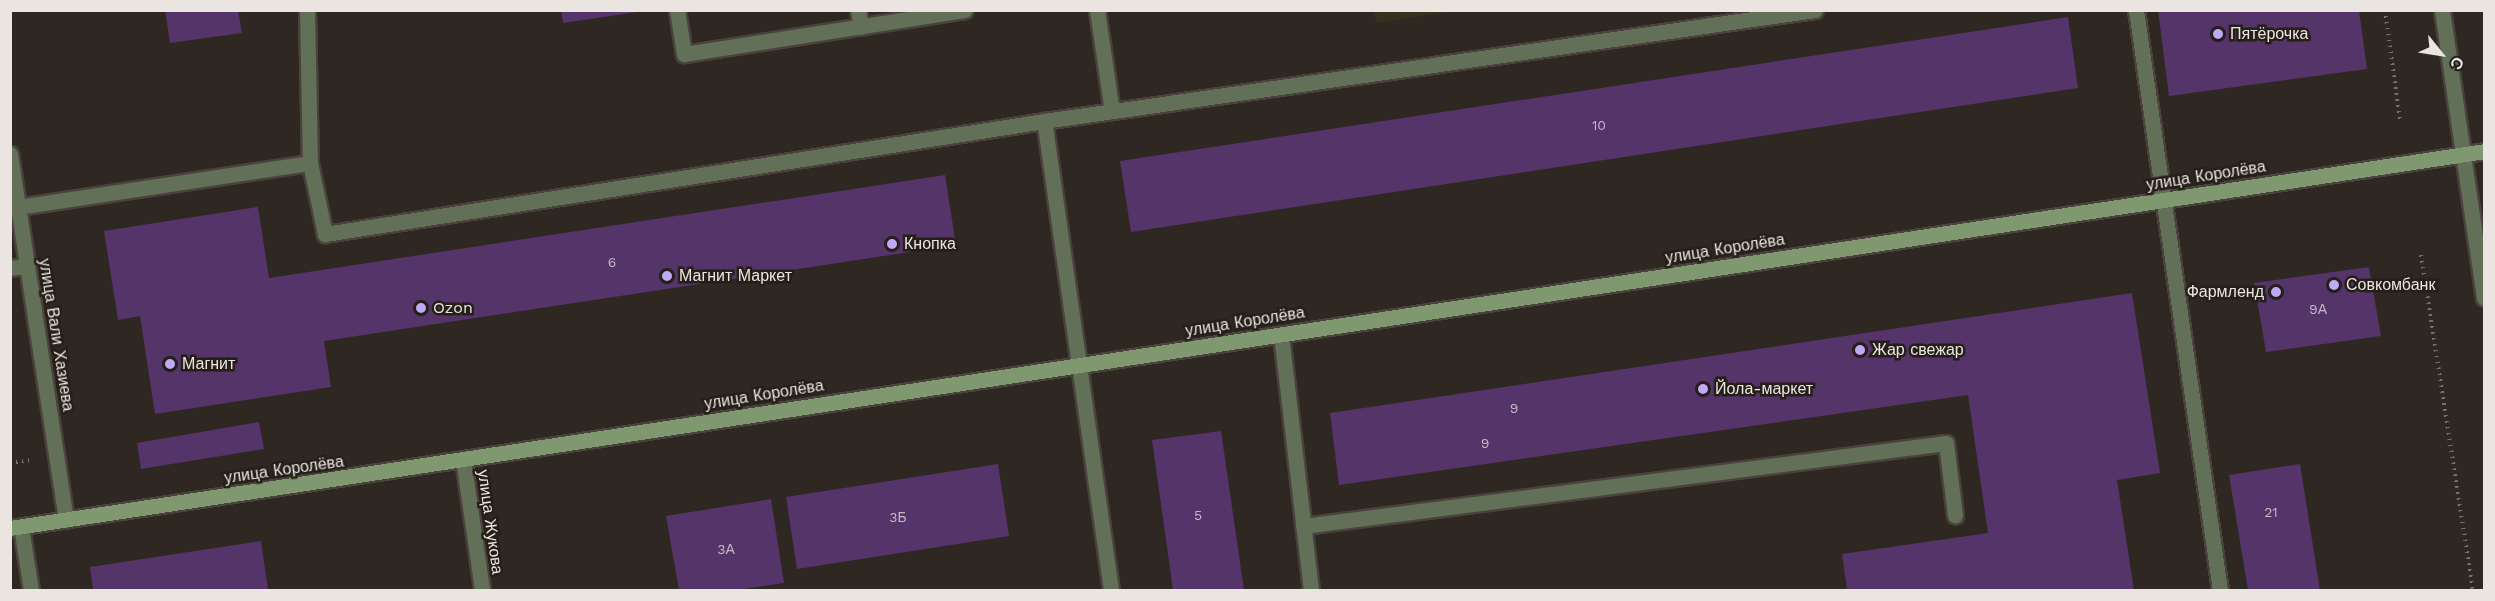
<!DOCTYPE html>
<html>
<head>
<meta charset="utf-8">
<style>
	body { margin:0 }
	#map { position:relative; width:2495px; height:601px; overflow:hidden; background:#2f2722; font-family:"Work Sans",sans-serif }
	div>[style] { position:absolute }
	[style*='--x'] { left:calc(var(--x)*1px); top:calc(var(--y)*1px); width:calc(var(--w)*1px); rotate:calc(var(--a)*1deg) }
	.education>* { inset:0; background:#36301f }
	.building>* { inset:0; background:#543469 }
	.path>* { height:4px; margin-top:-2px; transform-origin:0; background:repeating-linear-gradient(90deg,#756e69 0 1.5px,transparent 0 6px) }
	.roads { filter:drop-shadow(2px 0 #49423d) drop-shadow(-2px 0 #49423d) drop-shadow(0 2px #49423d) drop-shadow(0 -2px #49423d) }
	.lane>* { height:15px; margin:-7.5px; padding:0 7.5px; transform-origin:7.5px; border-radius:7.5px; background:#617057 }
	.street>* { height:15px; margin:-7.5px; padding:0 7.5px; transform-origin:7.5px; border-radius:7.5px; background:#617057 }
	.secondary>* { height:15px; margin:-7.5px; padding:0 7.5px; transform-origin:7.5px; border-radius:7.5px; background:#809870 }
	.dots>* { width:16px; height:16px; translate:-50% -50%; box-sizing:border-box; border:3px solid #251e19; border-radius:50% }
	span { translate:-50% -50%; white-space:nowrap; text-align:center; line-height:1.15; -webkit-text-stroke:5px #251e19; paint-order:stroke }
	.number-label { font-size:14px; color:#c4b9c3 }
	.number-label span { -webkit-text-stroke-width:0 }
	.poi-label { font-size:16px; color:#eae5e1 }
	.left { translate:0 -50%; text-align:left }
	.right { translate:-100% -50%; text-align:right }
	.street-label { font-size:16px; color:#eae5e1 }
	.frame { position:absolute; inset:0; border:12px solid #eae5e1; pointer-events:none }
	.north { position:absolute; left:2411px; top:24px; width:60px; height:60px; -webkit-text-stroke:4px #251e19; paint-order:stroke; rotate:120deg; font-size:16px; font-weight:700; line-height:24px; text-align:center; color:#eae5e1 }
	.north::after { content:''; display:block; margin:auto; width:21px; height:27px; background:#eae5e1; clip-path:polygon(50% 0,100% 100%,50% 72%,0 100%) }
</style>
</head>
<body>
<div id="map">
	<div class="education">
		<i style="clip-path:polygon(1374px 11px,1374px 10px,1456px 11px,1376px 23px)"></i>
	</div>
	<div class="building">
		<i style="clip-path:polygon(165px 10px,238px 10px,242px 33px,170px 43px)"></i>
		<i style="clip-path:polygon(561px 10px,636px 10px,637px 12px,563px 23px)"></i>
		<i style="clip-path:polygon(2158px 10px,2359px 10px,2367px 69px,2169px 96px)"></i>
		<i style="clip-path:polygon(2068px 17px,2078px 88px,1131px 232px,1120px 161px)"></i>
		<i style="clip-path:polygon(945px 175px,956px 245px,324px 341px,331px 387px,155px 414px,140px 316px,118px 320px,104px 231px,258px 207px,269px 278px)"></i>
		<i style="clip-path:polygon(2369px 267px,2381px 336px,2266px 352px,2254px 283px)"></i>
		<i style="clip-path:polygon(2132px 293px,2160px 473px,2117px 480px,2134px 590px,1847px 590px,1842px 554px,1988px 533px,1968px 395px,1339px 485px,1330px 413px)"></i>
		<i style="clip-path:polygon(259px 422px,264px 449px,141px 469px,137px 443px)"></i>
		<i style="clip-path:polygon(1221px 431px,1244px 590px,1173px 590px,1152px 440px)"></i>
		<i style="clip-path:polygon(998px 464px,1009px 536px,797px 569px,786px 497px)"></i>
		<i style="clip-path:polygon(2300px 464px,2320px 590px,2248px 590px,2229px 475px)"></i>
		<i style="clip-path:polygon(771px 499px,784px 583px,736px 590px,679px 590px,666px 516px)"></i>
		<i style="clip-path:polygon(261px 541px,268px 590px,93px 590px,90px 567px)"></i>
	</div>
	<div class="path">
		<i style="--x:2385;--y:10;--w:111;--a:82.2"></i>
		<i style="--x:2421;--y:255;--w:339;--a:81.2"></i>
		<i style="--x:10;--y:463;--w:21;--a:-8"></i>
	</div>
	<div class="roads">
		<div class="lane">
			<i style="--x:307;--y:10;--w:153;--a:88.9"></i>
			<i style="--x:677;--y:10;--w:45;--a:81"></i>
			<i style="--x:684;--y:54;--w:284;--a:-8.9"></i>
			<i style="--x:858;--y:10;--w:17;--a:80"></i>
			<i style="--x:1097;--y:10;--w:102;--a:81.6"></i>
			<i style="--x:2136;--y:10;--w:586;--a:81.76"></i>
			<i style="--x:18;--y:207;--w:295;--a:-8.6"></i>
			<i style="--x:310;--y:163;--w:73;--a:78.1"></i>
			<i style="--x:325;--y:234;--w:728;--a:-8.93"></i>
			<i style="--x:10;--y:268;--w:17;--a:-7"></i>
			<i style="--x:1281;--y:335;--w:257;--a:83.3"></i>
			<i style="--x:1303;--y:526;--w:648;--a:-7.36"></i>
			<i style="--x:1946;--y:443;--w:73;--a:82.9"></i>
			<i style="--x:21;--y:527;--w:64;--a:81"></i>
			<i style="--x:1111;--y:590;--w:474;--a:-98.1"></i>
			<i style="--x:1044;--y:121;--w:779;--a:-8.19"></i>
		</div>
		<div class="street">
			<i style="--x:2442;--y:10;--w:291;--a:81.7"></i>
			<i style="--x:10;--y:154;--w:370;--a:81.3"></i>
			<i style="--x:463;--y:459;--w:132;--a:81.7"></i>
		</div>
		<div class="secondary">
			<i style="--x:10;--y:528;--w:2503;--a:-8.66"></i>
		</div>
	</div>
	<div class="dots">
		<i style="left:2218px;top:34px;background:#bda9f5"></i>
		<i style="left:892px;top:244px;background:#bda9f5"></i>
		<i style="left:667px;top:276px;background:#bda9f5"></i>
		<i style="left:2334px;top:285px;background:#bda9f5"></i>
		<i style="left:2276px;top:292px;background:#bda9f5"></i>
		<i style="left:421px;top:308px;background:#bda9f5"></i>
		<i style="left:1860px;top:350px;background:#bda9f5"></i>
		<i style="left:170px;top:364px;background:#bda9f5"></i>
		<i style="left:1703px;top:389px;background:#bda9f5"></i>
	</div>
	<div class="number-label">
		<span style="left:1599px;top:125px">10</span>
		<span style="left:612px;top:262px">6</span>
		<span style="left:2318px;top:309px">9А</span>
		<span style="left:1514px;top:408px">9</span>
		<span style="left:1485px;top:443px">9</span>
		<span style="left:2271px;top:512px">21</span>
		<span style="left:1198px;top:515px">5</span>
		<span style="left:898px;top:517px">3Б</span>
		<span style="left:726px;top:549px">3А</span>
	</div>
	<div class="poi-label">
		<span class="left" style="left:2230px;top:34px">Пятёрочка</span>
		<span class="left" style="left:904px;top:244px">Кнопка</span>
		<span class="left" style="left:679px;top:276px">Магнит Маркет</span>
		<span class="left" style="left:2346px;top:285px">Совкомбанк</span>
		<span class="right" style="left:2264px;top:292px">Фармленд</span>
		<span class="left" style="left:433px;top:308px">Ozon</span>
		<span class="left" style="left:1872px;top:350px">Жар свежар</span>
		<span class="left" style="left:182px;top:364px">Магнит</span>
		<span class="left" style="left:1715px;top:389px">Йола-маркет</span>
	</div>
	<div class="street-label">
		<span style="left:2206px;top:176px;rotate:-9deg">улица Королёва</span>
		<span style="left:1725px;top:249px;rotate:-9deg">улица Королёва</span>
		<span style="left:1245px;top:322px;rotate:-9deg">улица Королёва</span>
		<span style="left:56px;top:335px;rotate:81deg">улица Вали Хазиева</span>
		<span style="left:764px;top:395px;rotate:-9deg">улица Королёва</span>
		<span style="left:284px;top:470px;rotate:-8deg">улица Королёва</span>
		<span style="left:490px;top:522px;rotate:82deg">улица Жукова</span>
	</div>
	<div class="frame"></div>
	<div class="north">С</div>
</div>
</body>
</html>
